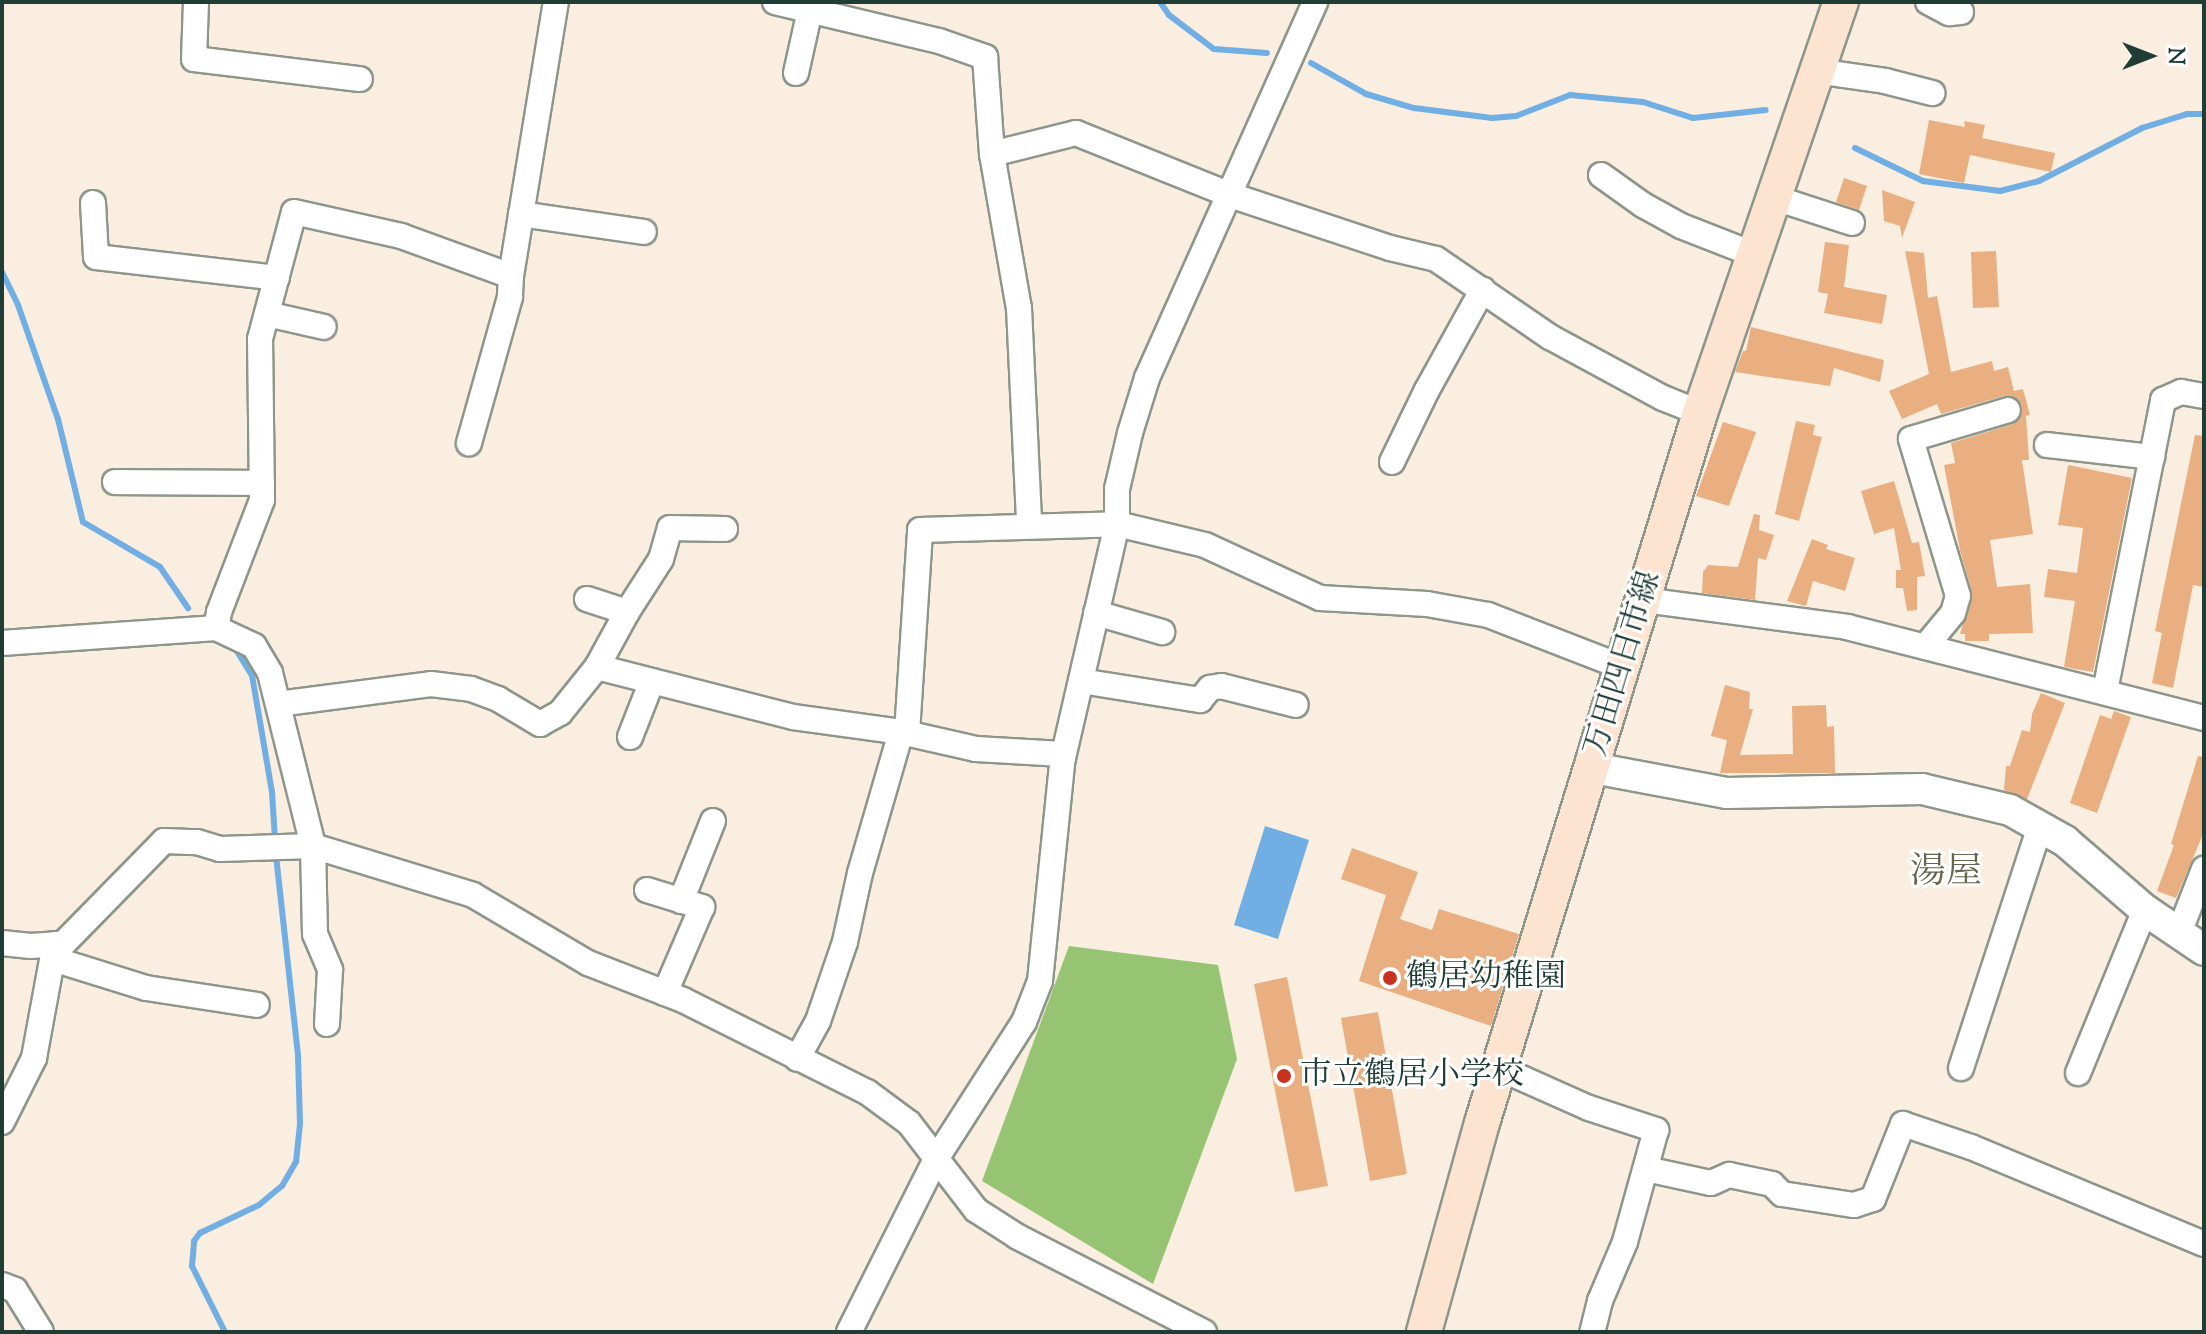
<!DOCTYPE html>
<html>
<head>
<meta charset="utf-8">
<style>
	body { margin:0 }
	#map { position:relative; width:2206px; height:1334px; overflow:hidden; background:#f9eee0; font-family:"Sorts Mill Goudy","Noto Serif JP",serif }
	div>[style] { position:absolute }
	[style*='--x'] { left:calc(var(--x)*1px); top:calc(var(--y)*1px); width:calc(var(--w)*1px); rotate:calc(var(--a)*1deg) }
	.green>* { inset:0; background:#97c472 }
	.water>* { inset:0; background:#71aee3 }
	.stream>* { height:6px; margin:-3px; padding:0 3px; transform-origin:3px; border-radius:3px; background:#71aee3 }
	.building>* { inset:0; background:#e9af81 }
	.roads { filter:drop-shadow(2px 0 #8c968a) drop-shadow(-2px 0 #8c968a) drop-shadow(0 2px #8c968a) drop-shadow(0 -2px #8c968a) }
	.minor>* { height:24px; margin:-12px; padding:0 12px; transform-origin:12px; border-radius:12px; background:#fff }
	.tertiary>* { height:30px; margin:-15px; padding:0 15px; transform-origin:15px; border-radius:15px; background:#fff }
	.secondary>* { height:34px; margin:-17px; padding:0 17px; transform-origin:17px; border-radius:17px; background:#fde4d1 }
	.dots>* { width:22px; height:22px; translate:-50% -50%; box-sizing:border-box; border:4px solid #fff; border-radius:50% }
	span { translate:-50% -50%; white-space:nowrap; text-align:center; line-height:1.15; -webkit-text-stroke:6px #fff; paint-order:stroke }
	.street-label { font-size:32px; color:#1f3d34 }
	.poi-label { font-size:32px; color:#1f3d34 }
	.left { translate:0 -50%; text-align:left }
	.quarter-label { font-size:36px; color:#66654f }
	.frame { position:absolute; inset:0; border:4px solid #1f3d34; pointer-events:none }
	.north { position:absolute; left:2110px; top:16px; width:80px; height:80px; -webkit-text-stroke:6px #fff; paint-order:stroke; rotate:90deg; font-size:22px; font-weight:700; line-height:32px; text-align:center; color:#1f3d34 }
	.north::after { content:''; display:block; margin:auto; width:28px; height:36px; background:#1f3d34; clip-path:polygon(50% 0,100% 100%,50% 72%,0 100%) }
</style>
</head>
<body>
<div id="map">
	<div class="green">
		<i style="clip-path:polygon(1069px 946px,1218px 965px,1237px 1059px,1153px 1284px,982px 1181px)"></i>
	</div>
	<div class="water">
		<i style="clip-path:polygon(1265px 826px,1309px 840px,1278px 939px,1234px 925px)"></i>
	</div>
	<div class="stream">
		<i style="--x:1160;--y:2;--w:16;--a:55"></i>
		<i style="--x:1169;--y:15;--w:56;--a:37.1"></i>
		<i style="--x:1214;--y:49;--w:53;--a:4.3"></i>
		<i style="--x:1311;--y:63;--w:63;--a:29.4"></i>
		<i style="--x:1366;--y:94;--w:50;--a:16.3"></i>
		<i style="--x:1414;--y:108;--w:79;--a:7.3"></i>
		<i style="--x:1492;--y:118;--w:24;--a:-5"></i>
		<i style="--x:1516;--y:116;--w:58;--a:-21.3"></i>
		<i style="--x:1570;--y:95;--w:73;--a:5.5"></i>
		<i style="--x:1643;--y:102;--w:52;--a:17.7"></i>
		<i style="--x:1693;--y:118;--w:73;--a:-6.3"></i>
		<i style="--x:1855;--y:148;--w:76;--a:25.9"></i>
		<i style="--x:1923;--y:181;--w:78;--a:7.4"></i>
		<i style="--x:2000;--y:191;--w:40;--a:-14.4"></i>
		<i style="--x:2039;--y:181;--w:116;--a:-27.2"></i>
		<i style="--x:2142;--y:128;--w:47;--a:-17.3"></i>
		<i style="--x:2187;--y:114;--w:17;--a:0"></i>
		<i style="--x:2;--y:272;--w:37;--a:64"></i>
		<i style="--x:18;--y:305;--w:121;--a:70.7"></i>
		<i style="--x:58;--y:419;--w:106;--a:76.4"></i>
		<i style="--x:83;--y:522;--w:89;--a:30.3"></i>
		<i style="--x:160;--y:567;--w:50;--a:55.7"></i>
		<i style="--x:238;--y:653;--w:26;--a:58"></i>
		<i style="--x:252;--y:675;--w:119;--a:80.3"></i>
		<i style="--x:272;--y:792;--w:48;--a:86.4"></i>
		<i style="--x:225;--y:1332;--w:74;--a:-116.6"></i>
		<i style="--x:192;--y:1266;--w:25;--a:-85"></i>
		<i style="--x:194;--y:1241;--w:10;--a:-53"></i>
		<i style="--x:200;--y:1233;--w:65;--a:-25.4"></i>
		<i style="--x:259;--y:1205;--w:30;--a:-40"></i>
		<i style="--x:282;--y:1186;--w:28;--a:-60"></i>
		<i style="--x:296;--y:1162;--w:39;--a:-84"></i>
		<i style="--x:300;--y:1123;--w:68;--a:-91.7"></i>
		<i style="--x:298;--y:1055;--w:201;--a:-96.3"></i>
	</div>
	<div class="building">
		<i style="clip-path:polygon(1929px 120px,1965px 127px,1964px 121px,1985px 125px,1982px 138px,2055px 153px,2051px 172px,1970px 155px,1964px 183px,1919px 174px)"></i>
		<i style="clip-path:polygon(1844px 178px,1867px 186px,1859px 210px,1836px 202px)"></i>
		<i style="clip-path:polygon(1882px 190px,1915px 202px,1902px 238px,1900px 226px,1884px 221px)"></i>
		<i style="clip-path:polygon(1825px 242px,1849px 245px,1844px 287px,1887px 295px,1882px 324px,1824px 313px,1828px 294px,1818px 292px)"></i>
		<i style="clip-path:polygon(1905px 251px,1924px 253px,1928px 298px,1937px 296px,1951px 372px,1992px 361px,1994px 371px,2008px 367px,2014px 391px,2023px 389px,2030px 415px,2026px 416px,2029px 460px,2022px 460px,2033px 534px,1990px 540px,1997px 587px,2030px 584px,2033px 633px,1989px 634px,1989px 641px,1965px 641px,1965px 634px,1960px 634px,1972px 593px,1960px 550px,1944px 465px,1955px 463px,1951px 443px,2013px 424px,2022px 414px,2022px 406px,2018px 399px,2004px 396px,1941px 414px,1937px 404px,1902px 419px,1889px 391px,1929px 374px)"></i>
		<i style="clip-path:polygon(1996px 251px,1999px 307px,1973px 308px,1971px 252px)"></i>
		<i style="clip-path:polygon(1751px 327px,1884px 360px,1880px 382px,1834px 368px,1830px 386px,1735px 372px,1743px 351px,1746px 351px)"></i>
		<i style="clip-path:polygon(1796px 421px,1815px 425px,1813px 435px,1822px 437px,1799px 521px,1775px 514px)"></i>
		<i style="clip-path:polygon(1723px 422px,1756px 432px,1729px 506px,1696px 496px)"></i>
		<i style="clip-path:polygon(2195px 435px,2204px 436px,2204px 587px,2193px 585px,2173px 688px,2152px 683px,2162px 633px,2155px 631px)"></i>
		<i style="clip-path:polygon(2068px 465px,2132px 478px,2093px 672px,2064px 667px,2075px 601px,2044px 597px,2048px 569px,2077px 573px,2083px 528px,2058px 525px)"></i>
		<i style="clip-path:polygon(1894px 481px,1912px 543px,1919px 542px,1925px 576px,1917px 577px,1917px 610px,1907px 611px,1903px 588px,1896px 588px,1896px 570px,1901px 570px,1894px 528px,1874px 534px,1861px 491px)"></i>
		<i style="clip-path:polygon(1754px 514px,1760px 515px,1759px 530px,1774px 535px,1766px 560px,1758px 558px,1755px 600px,1702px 593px,1703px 572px,1708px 565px,1738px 567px)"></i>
		<i style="clip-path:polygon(1812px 539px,1828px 545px,1826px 549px,1855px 558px,1845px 591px,1813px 581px,1806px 606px,1787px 601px)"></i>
		<i style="clip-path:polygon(1725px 685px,1750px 692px,1749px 709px,1753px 709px,1740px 755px,1793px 754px,1792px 706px,1826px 705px,1827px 727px,1834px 726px,1835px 773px,1720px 773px,1727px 740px,1711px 736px)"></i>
		<i style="clip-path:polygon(2041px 693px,2065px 703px,2027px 799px,2004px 790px,2006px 766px,2010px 766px,2022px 730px,2030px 732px,2032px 714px)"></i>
		<i style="clip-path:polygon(2114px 711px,2131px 717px,2097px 813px,2070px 803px,2100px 715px,2111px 719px)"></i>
		<i style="clip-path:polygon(2198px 756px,2204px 757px,2204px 832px,2176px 898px,2157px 891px,2174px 845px,2171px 844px)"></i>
		<i style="clip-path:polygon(1352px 848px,1418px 872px,1400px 919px,1432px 930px,1439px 909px,1519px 934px,1491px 1026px,1359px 981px,1386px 895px,1341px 879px)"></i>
		<i style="clip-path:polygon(1287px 977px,1328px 1186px,1295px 1192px,1254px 984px)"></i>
		<i style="clip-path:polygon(1378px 1012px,1407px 1174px,1370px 1181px,1341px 1018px)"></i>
	</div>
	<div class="roads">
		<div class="minor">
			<i style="--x:196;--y:2;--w:57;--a:92"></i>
			<i style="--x:194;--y:59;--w:167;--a:6.9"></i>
			<i style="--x:775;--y:2;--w:169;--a:13.4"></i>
			<i style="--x:939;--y:41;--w:49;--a:19.2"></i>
			<i style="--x:985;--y:57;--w:97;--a:85.9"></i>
			<i style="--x:992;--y:154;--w:156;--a:80.1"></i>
			<i style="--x:1019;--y:308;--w:216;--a:87.3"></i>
			<i style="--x:1928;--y:2;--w:24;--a:28"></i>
			<i style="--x:1949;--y:13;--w:12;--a:-5"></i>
			<i style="--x:1816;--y:71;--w:70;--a:8.2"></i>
			<i style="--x:1885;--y:81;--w:49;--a:14.3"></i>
			<i style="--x:796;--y:73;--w:65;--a:-77.5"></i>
			<i style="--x:992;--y:154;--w:87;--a:-14"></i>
			<i style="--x:1076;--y:133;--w:166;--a:21.9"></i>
			<i style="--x:1230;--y:195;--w:169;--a:18.3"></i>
			<i style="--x:1390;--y:248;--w:47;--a:13.4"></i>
			<i style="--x:1436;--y:259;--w:138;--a:34.4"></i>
			<i style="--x:1550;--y:337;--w:128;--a:28.4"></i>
			<i style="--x:1663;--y:398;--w:40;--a:22"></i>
			<i style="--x:1601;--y:175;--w:52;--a:35.5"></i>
			<i style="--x:1643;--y:205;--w:43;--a:28.9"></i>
			<i style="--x:1681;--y:226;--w:77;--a:21.3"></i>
			<i style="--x:1772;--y:197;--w:84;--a:18"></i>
			<i style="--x:93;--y:203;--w:54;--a:86.8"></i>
			<i style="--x:96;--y:257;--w:182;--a:6.6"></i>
			<i style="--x:521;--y:214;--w:124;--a:8.3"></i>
			<i style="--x:511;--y:276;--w:278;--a:-80.7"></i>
			<i style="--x:267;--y:314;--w:58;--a:12.8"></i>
			<i style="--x:2047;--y:445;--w:106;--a:6.5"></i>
			<i style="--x:1392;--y:462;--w:80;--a:-64.1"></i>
			<i style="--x:1427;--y:390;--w:115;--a:-61"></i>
			<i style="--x:115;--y:482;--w:147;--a:0.4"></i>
			<i style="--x:587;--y:599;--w:42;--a:18"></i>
			<i style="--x:627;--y:612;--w:63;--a:118.6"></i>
			<i style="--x:1643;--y:600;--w:206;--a:7.5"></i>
			<i style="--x:1847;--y:627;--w:368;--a:14.3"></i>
			<i style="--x:627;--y:612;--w:63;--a:-57.3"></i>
			<i style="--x:661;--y:559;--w:32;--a:-74"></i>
			<i style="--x:670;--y:528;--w:55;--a:1"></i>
			<i style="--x:1096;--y:613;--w:69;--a:16.1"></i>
			<i style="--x:216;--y:628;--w:16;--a:-79"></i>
			<i style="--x:219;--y:612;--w:120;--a:-69"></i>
			<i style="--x:262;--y:500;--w:161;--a:-90.7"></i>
			<i style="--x:260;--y:339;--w:131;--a:-75"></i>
			<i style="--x:294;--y:212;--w:110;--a:12.6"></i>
			<i style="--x:401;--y:236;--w:117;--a:20"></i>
			<i style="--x:511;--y:276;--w:21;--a:93"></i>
			<i style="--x:510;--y:297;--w:152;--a:105.7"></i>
			<i style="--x:2;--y:643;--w:215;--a:-4"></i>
			<i style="--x:216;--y:628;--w:42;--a:25.3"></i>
			<i style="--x:254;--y:646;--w:31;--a:59"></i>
			<i style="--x:270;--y:673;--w:178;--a:76"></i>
			<i style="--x:313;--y:846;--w:167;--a:17"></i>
			<i style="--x:473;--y:895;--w:134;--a:30.6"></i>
			<i style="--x:588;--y:963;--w:102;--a:21.3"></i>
			<i style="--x:683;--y:1000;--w:206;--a:26.6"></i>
			<i style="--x:867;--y:1092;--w:52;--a:36.4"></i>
			<i style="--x:909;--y:1123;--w:110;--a:52.4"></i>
			<i style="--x:976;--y:1210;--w:50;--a:32.7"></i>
			<i style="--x:1018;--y:1237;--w:209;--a:27.1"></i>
			<i style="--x:1925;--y:647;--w:44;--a:-50.5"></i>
			<i style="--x:1953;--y:613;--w:18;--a:-74"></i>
			<i style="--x:1958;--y:596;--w:164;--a:-106.7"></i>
			<i style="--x:1911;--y:439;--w:101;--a:-16.6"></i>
			<i style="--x:1081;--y:681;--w:121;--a:9.1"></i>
			<i style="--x:1200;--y:700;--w:16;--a:-50"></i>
			<i style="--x:1210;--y:688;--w:11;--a:-10"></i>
			<i style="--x:1221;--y:686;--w:77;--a:14.2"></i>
			<i style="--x:2105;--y:691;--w:297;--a:-78.7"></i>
			<i style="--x:2163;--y:400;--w:20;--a:-24"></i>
			<i style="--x:2181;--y:392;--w:23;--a:10"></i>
			<i style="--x:278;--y:704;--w:154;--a:-7.4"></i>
			<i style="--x:431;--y:684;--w:40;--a:7.1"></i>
			<i style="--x:471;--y:689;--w:29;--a:20"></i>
			<i style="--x:498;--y:699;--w:49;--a:30.8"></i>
			<i style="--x:540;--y:724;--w:23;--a:-29"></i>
			<i style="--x:560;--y:713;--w:59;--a:-51.2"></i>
			<i style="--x:597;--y:667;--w:202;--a:14.3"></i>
			<i style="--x:793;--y:717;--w:109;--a:7.9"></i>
			<i style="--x:901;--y:732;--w:147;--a:106.2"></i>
			<i style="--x:860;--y:873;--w:71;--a:102.3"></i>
			<i style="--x:845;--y:942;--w:83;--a:108.9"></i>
			<i style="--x:818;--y:1021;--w:43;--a:118.9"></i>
			<i style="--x:901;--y:732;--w:77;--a:12.8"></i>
			<i style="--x:976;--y:749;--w:87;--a:3.3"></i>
			<i style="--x:907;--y:733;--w:203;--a:-86.3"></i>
			<i style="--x:920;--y:530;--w:197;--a:-1.7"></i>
			<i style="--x:1117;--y:524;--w:90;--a:13.4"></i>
			<i style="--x:1205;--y:545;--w:127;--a:24.7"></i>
			<i style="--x:1320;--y:598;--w:107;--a:3.2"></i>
			<i style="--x:1427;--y:604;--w:62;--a:10.2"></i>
			<i style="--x:1488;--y:615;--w:144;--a:21.2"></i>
			<i style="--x:630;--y:737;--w:60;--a:-68.6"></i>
			<i style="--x:647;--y:890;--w:58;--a:17.2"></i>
			<i style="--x:702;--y:907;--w:94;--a:113.3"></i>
			<i style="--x:681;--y:901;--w:86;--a:-68.2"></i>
			<i style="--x:2179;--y:933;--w:69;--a:-68.7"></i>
			<i style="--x:2;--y:943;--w:29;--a:6"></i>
			<i style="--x:31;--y:946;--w:32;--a:-4"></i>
			<i style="--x:63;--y:944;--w:144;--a:-45.6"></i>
			<i style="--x:164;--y:841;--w:33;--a:2"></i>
			<i style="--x:197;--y:842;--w:24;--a:17"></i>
			<i style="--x:220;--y:849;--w:93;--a:-1.8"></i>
			<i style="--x:313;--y:846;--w:88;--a:88.7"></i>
			<i style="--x:315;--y:934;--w:39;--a:67"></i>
			<i style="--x:330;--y:970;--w:54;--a:93.2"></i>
			<i style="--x:53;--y:959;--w:97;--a:17.3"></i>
			<i style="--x:146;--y:988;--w:112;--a:8.7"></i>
			<i style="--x:1499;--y:1068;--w:98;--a:24"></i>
			<i style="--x:1589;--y:1108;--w:71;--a:18.2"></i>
			<i style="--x:1656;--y:1130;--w:116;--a:105.5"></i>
			<i style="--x:1625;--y:1242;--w:64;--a:113"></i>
			<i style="--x:1600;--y:1301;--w:32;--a:104"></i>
			<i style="--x:1961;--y:1068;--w:254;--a:-71.9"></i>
			<i style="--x:2078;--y:1073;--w:176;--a:-67.7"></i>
			<i style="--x:2;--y:1122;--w:72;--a:-63.4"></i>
			<i style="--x:34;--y:1058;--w:116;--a:-79.6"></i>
			<i style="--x:1646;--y:1169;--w:66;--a:12.2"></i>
			<i style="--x:1711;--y:1183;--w:20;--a:-24"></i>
			<i style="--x:1729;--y:1175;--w:44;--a:11.8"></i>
			<i style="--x:1772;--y:1184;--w:14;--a:45"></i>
			<i style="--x:1782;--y:1194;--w:73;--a:8.7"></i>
			<i style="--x:1854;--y:1205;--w:20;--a:-18"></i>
			<i style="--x:1873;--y:1199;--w:81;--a:-68.2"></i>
			<i style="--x:1903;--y:1124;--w:72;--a:18.7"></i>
			<i style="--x:1971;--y:1147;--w:252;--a:22.6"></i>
			<i style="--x:2;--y:1285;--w:14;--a:21"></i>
			<i style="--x:15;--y:1290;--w:49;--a:58.2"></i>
			<i style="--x:849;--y:1332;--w:194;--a:-63.3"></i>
			<i style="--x:936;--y:1159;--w:163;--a:-57.3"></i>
			<i style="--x:1024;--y:1022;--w:44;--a:-68.7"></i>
			<i style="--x:1040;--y:981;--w:228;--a:-84.2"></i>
			<i style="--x:1063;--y:754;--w:4;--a:90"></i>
			<i style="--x:1063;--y:758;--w:240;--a:-77"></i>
			<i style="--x:1117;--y:524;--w:35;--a:-90"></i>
			<i style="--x:1117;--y:489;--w:57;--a:-76.9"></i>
			<i style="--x:1130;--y:433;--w:58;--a:-72.8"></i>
			<i style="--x:1147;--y:378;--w:412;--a:-65.9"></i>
		</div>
		<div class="tertiary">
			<i style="--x:1593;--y:768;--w:136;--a:10.6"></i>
			<i style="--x:1727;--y:793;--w:195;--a:-1.2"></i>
			<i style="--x:1922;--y:789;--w:90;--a:13.4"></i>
			<i style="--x:2010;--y:810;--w:63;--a:29.4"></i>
			<i style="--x:2065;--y:841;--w:106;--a:40.8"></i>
			<i style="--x:2145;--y:910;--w:71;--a:34.1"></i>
		</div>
		<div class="secondary">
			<i style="--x:1424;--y:1332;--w:217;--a:-74.5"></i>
			<i style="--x:1482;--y:1123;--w:743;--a:-72.93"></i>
			<i style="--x:1700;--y:413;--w:435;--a:-71.1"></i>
		</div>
	</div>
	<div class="dots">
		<i style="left:1390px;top:978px;background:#c8321e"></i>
		<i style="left:1284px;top:1076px;background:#c8321e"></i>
	</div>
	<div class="street-label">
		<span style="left:1624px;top:664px;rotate:-73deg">万田四日市線</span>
	</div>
	<div class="poi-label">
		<span class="left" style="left:1406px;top:978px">鶴居幼稚園</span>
		<span class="left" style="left:1300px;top:1076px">市立鶴居小学校</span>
	</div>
	<div class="quarter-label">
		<span style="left:1946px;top:874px">湯屋</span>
	</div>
	<div class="frame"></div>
	<div class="north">N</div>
</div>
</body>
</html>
